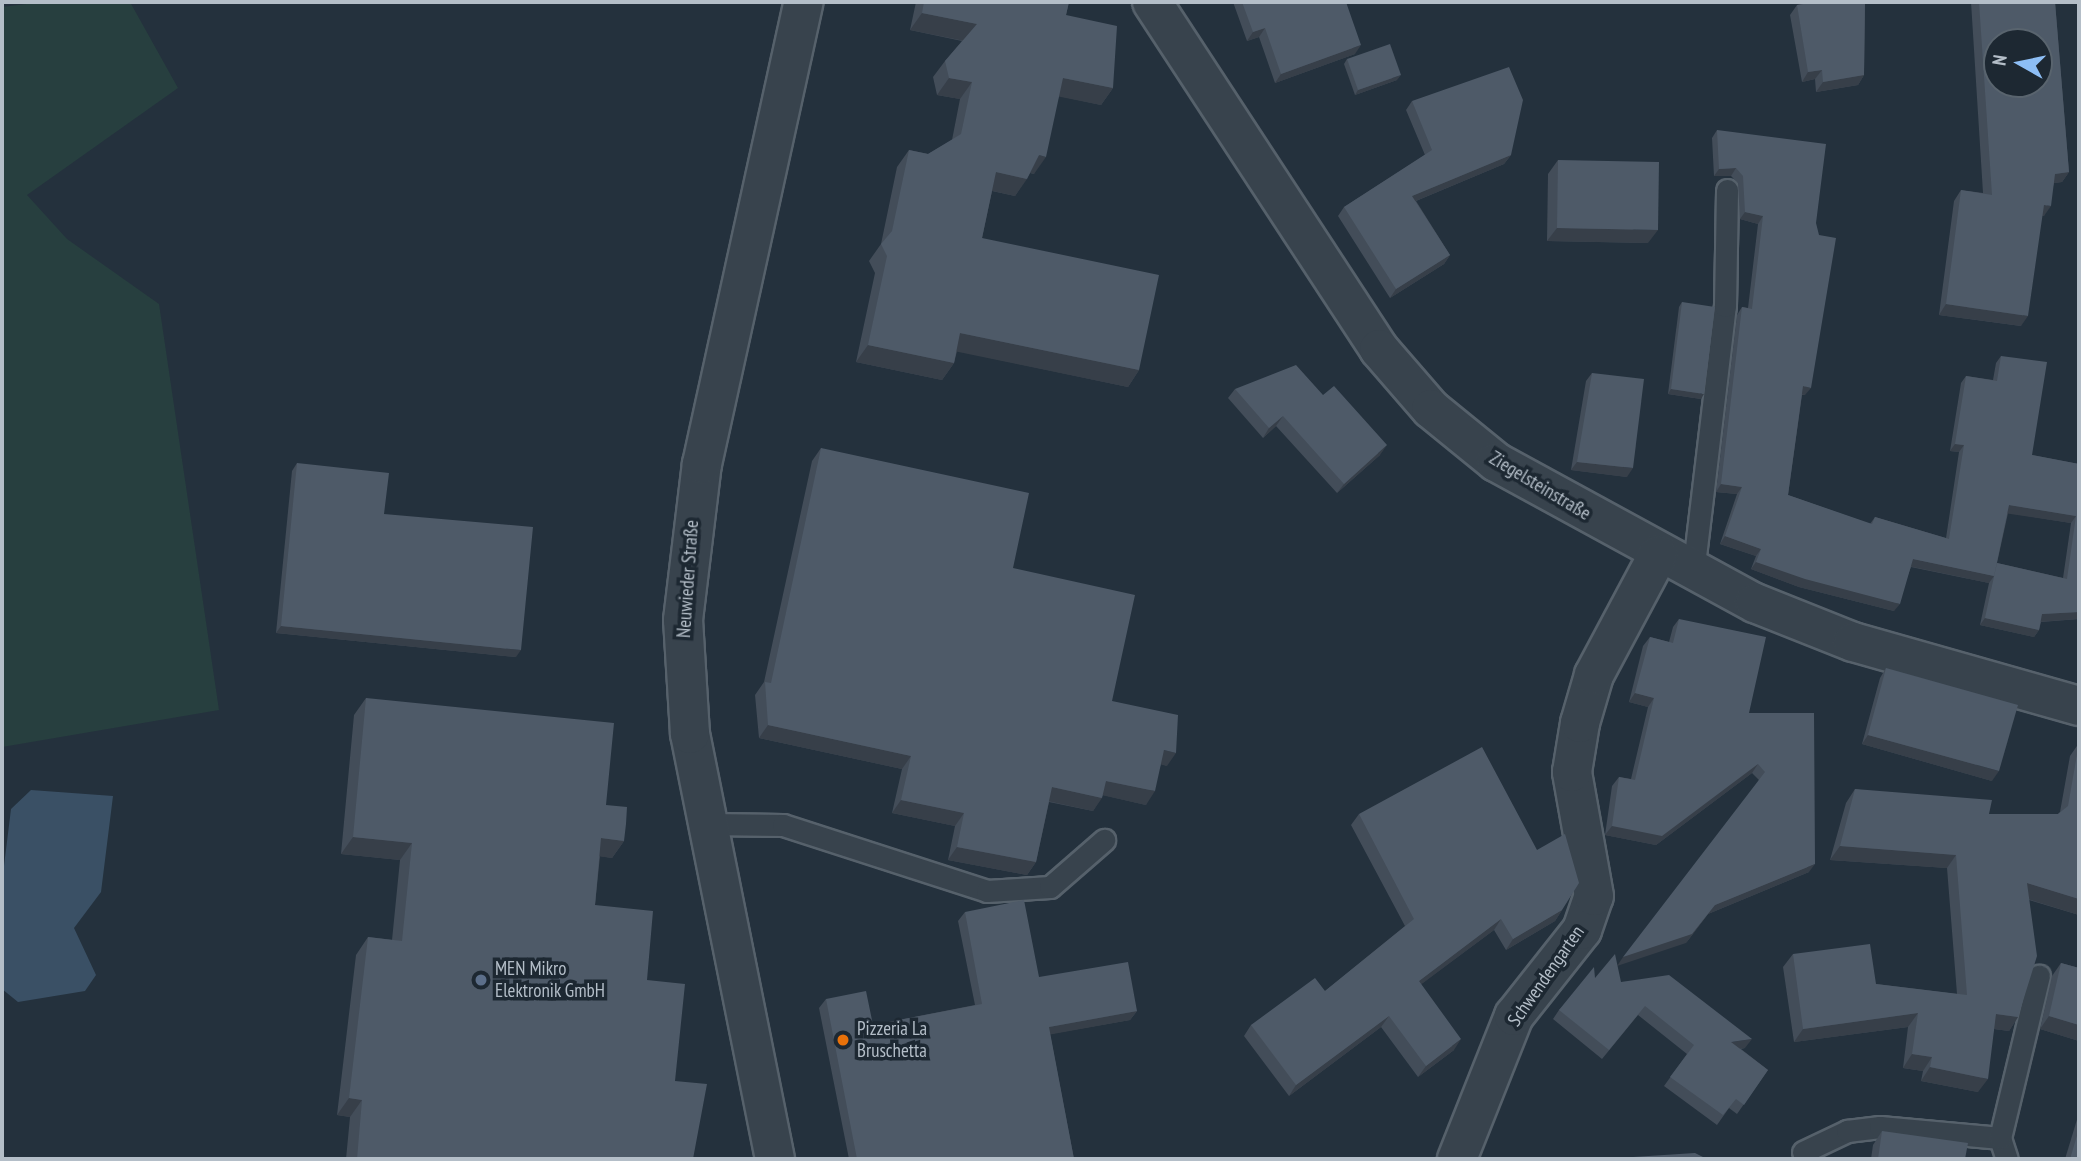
<!DOCTYPE html>
<html>
<head>
<meta charset="utf-8">
<style>
	body { margin:0 }
	#map { position:relative; width:2081px; height:1161px; overflow:hidden; background:#24313d; font-family:"PT Sans Narrow",sans-serif }
	div>[style] { position:absolute }
	[style*='--x'] { left:calc(var(--x)*1px); top:calc(var(--y)*1px); width:calc(var(--w)*1px); rotate:calc(var(--a)*1deg) }
	.green>* { inset:0; background:#273f3f }
	.water>* { inset:0; background:#3a5065 }
	.roads { filter:drop-shadow(2px 0 #56616b) drop-shadow(-2px 0 #56616b) drop-shadow(0 2px #56616b) drop-shadow(0 -2px #56616b) }
	.service>* { height:21px; margin:-10.5px; padding:0 10.5px; transform-origin:10.5px; border-radius:10.5px; background:#38434d }
	.minor>* { height:38px; margin:-19px; padding:0 19px; transform-origin:19px; border-radius:19px; background:#38434d }
	.tertiary>* { height:38px; margin:-19px; padding:0 19px; transform-origin:19px; border-radius:19px; background:#38434d }
	.wall>* { inset:0; background:#434d59 }
	.shaded-wall>* { inset:0; background:#373f49 }
	.building>* { inset:0; background:#4e5a68 }
	.dots>* { width:19px; height:19px; translate:-50% -50%; box-sizing:border-box; border:4px solid #1d2832; border-radius:50% }
	span { translate:-50% -50%; white-space:nowrap; text-align:center; line-height:1.15; -webkit-text-stroke:7px #1d2832; paint-order:stroke }
	.street-label { font-size:19px; color:#b4bec8 }
	.poi-label { font-size:19px; color:#b4bec8 }
	.left { translate:0 -50%; text-align:left }
	.frame { position:absolute; inset:0; border:4px solid #b4bec8; pointer-events:none }
	.north { position:absolute; left:1983px; top:28px; width:70px; height:70px; box-sizing:border-box; background:#1d2832; border:2px solid #59646e; border-radius:50%; rotate:279deg; font-size:19px; font-weight:700; line-height:28px; text-align:center; color:#b4bec8 }
	.north::after { content:''; display:block; margin:auto; width:24px; height:32px; background:#8dbef5; clip-path:polygon(50% 0,100% 100%,50% 72%,0 100%) }
</style>
</head>
<body>
<div id="map">
	<div class="green">
		<i style="clip-path:polygon(43px 2px,130px 2px,178px 88px,27px 195px,67px 239px,159px 304px,219px 710px,2px 747px,2px 7px)"></i>
	</div>
	<div class="water">
		<i style="clip-path:polygon(31px 790px,113px 796px,101px 892px,74px 928px,96px 975px,85px 991px,18px 1002px,2px 989px,2px 882px,11px 809px)"></i>
	</div>
	<div class="roads">
		<div class="service">
			<i style="--x:1693;--y:573;--w:269;--a:-83.2"></i>
			<i style="--x:1725;--y:306;--w:116;--a:-89"></i>
			<i style="--x:708;--y:824;--w:75;--a:0.8"></i>
			<i style="--x:783;--y:825;--w:214;--a:17.9"></i>
			<i style="--x:987;--y:891;--w:63;--a:-3.6"></i>
			<i style="--x:1050;--y:887;--w:72;--a:-41"></i>
			<i style="--x:2000;--y:1138;--w:22;--a:72"></i>
			<i style="--x:1803;--y:1152;--w:49;--a:-25.5"></i>
			<i style="--x:1847;--y:1131;--w:33;--a:-7"></i>
			<i style="--x:1880;--y:1127;--w:121;--a:5.2"></i>
			<i style="--x:2000;--y:1138;--w:167;--a:-76.5"></i>
		</div>
		<div class="minor">
			<i style="--x:1152;--y:2;--w:415;--a:56.8"></i>
			<i style="--x:1379;--y:349;--w:79;--a:49.1"></i>
			<i style="--x:1431;--y:409;--w:84;--a:39.2"></i>
			<i style="--x:1496;--y:462;--w:295;--a:28.6"></i>
			<i style="--x:1755;--y:603;--w:105;--a:21.7"></i>
			<i style="--x:1853;--y:642;--w:235;--a:15.8"></i>
			<i style="--x:1457;--y:1159;--w:154;--a:-68.3"></i>
			<i style="--x:1514;--y:1016;--w:110;--a:-51.7"></i>
			<i style="--x:1582;--y:930;--w:36;--a:-71"></i>
			<i style="--x:1594;--y:896;--w:126;--a:-100.1"></i>
			<i style="--x:1572;--y:772;--w:50;--a:-80.7"></i>
			<i style="--x:1580;--y:723;--w:50;--a:-73.7"></i>
			<i style="--x:1594;--y:675;--w:136;--a:-61.9"></i>
		</div>
		<div class="tertiary">
			<i style="--x:775;--y:1159;--w:433;--a:-101.3"></i>
			<i style="--x:690;--y:734;--w:114;--a:-93.5"></i>
			<i style="--x:683;--y:620;--w:157;--a:-83.1"></i>
			<i style="--x:702;--y:464;--w:473;--a:-77.6"></i>
		</div>
	</div>
	<div class="wall">
		<i style="clip-path:polygon(916px 2px,1069px 2px,1066px 15px,1113px 88px,1101px 105px,1059px 96px,1034px 174px,1030px 173px,1015px 196px,992px 191px,982px 238px,1139px 370px,1128px 387px,957px 351px,954px 363px,942px 380px,856px 362px,875px 273px,869px 261px,881px 244px,897px 167px,909px 150px,928px 154px,952px 140px,960px 99px,937px 95px,933px 77px,945px 61px,962px 41px,910px 30px)"></i>
		<i style="clip-path:polygon(1233px 2px,1333px 2px,1355px 54px,1275px 83px,1259px 37px,1247px 41px)"></i>
		<i style="clip-path:polygon(1802px 2px,1865px 2px,1864px 75px,1858px 85px,1816px 92px,1815px 79px,1802px 82px,1790px 15px,1797px 5px,1803px 4px)"></i>
		<i style="clip-path:polygon(1971px 2px,2055px 2px,2069px 172px,2062px 182px,2054px 183px,2044px 216px,2042px 216px,2021px 326px,1939px 315px,1954px 201px,1961px 190px,1983px 193px)"></i>
		<i style="clip-path:polygon(1347px 59px,1397px 80px,1355px 95px,1344px 64px)"></i>
		<i style="clip-path:polygon(1412px 101px,1511px 155px,1504px 164px,1416px 201px,1450px 255px,1444px 264px,1390px 298px,1338px 216px,1344px 207px,1425px 155px,1406px 110px)"></i>
		<i style="clip-path:polygon(evenodd,1717px 130px,1816px 223px,1805px 395px,1802px 395px,1788px 495px,1870px 524px,1875px 517px,1946px 538px,1959px 452px,1950px 451px,1961px 383px,1966px 376px,1993px 380px,1996px 363px,2001px 356px,2032px 455px,2079px 464px,2079px 619px,2041px 622px,2039px 630px,2034px 637px,1980px 625px,1989px 583px,1911px 567px,1894px 611px,1799px 587px,1751px 569px,1756px 556px,1720px 544px,1737px 494px,1716px 492px,1737px 315px,1742px 307px,1748px 308px,1758px 224px,1740px 219px,1738px 183px,1731px 176px,1714px 176px,1712px 138px,1717px 130px,2008px 513px,2071px 523px,2063px 578px,1997px 563px,2008px 513px)"></i>
		<i style="clip-path:polygon(1558px 160px,1648px 243px,1547px 241px,1548px 174px)"></i>
		<i style="clip-path:polygon(1682px 302px,1701px 399px,1668px 394px,1679px 307px)"></i>
		<i style="clip-path:polygon(1592px 373px,1627px 477px,1571px 470px,1586px 381px)"></i>
		<i style="clip-path:polygon(1235px 389px,1323px 395px,1380px 455px,1337px 493px,1276px 426px,1263px 438px,1228px 398px)"></i>
		<i style="clip-path:polygon(821px 448px,1013px 568px,1112px 701px,1167px 766px,1161px 764px,1146px 805px,1103px 795px,1093px 811px,1049px 802px,1036px 862px,1027px 875px,948px 860px,955px 826px,892px 813px,902px 769px,759px 738px,755px 695px,764px 682px,812px 461px)"></i>
		<i style="clip-path:polygon(297px 463px,516px 657px,276px 633px,292px 471px)"></i>
		<i style="clip-path:polygon(1679px 619px,1749px 713px,1809px 872px,1708px 914px,1686px 943px,1759px 780px,1752px 773px,1656px 845px,1605px 835px,1612px 786px,1619px 777px,1631px 779px,1648px 707px,1629px 702px,1643px 646px,1650px 637px,1669px 642px,1673px 627px)"></i>
		<i style="clip-path:polygon(1886px 668px,1992px 781px,1862px 744px,1880px 678px)"></i>
		<i style="clip-path:polygon(366px 698px,606px 805px,624px 841px,612px 858px,600px 856px,595px 905px,647px 980px,675px 1081px,693px 1159px,346px 1159px,350px 1117px,337px 1115px,356px 955px,368px 937px,392px 940px,400px 860px,341px 854px,354px 715px)"></i>
		<i style="clip-path:polygon(2079px 743px,2079px 915px,2029px 900px,2018px 1017px,2009px 1031px,1994px 1029px,1978px 1092px,1921px 1081px,1923px 1071px,1903px 1068px,1908px 1027px,1794px 1042px,1783px 967px,1793px 954px,1876px 984px,1957px 994px,1947px 868px,1830px 860px,1846px 803px,1855px 789px,1989px 814px,2058px 814px,2060px 812px,2070px 756px)"></i>
		<i style="clip-path:polygon(1359px 814px,1562px 910px,1555px 921px,1506px 950px,1494px 930px,1421px 984px,1454px 1050px,1418px 1077px,1381px 1027px,1289px 1096px,1244px 1036px,1251px 1025px,1325px 991px,1405px 926px,1351px 825px)"></i>
		<i style="clip-path:polygon(965px 912px,1039px 977px,1137px 1011px,1130px 1020px,1050px 1034px,1074px 1159px,849px 1159px,819px 1008px,826px 999px,873px 1025px,975px 1005px,958px 921px)"></i>
		<i style="clip-path:polygon(2061px 963px,2079px 968px,2079px 1041px,2040px 1029px,2052px 976px)"></i>
		<i style="clip-path:polygon(1595px 978px,1621px 982px,1745px 1048px,1741px 1049px,1768px 1070px,1737px 1114px,1729px 1108px,1717px 1125px,1664px 1086px,1687px 1054px,1638px 1015px,1602px 1059px,1553px 1019px,1559px 1010px)"></i>
		<i style="clip-path:polygon(2079px 1113px,2079px 1159px,2065px 1159px)"></i>
		<i style="clip-path:polygon(1882px 1131px,1965px 1159px,1871px 1159px,1873px 1145px)"></i>
	</div>
	<div class="shaded-wall">
		<i style="clip-path:polygon(922px 13px,977px 24px,965px 41px,910px 30px)"></i>
		<i style="clip-path:polygon(1265px 28px,1259px 37px,1247px 41px,1253px 32px)"></i>
		<i style="clip-path:polygon(1361px 45px,1355px 54px,1275px 83px,1281px 74px)"></i>
		<i style="clip-path:polygon(1822px 70px,1815px 79px,1802px 82px,1808px 72px)"></i>
		<i style="clip-path:polygon(1401px 75px,1397px 80px,1355px 95px,1358px 90px)"></i>
		<i style="clip-path:polygon(1864px 75px,1858px 85px,1816px 92px,1823px 82px)"></i>
		<i style="clip-path:polygon(949px 78px,972px 82px,960px 99px,937px 95px)"></i>
		<i style="clip-path:polygon(1063px 78px,1113px 88px,1101px 105px,1051px 95px)"></i>
		<i style="clip-path:polygon(1039px 155px,1046px 157px,1034px 174px,1027px 172px)"></i>
		<i style="clip-path:polygon(1511px 155px,1504px 164px,1406px 205px,1412px 196px)"></i>
		<i style="clip-path:polygon(1736px 168px,1731px 176px,1714px 176px,1719px 169px)"></i>
		<i style="clip-path:polygon(996px 172px,1027px 179px,1015px 196px,984px 189px)"></i>
		<i style="clip-path:polygon(2069px 172px,2062px 182px,2048px 184px,2055px 174px)"></i>
		<i style="clip-path:polygon(2044px 205px,2051px 206px,2044px 216px,2036px 216px)"></i>
		<i style="clip-path:polygon(1745px 212px,1763px 216px,1758px 224px,1740px 219px)"></i>
		<i style="clip-path:polygon(1557px 228px,1658px 230px,1648px 243px,1547px 241px)"></i>
		<i style="clip-path:polygon(1450px 255px,1444px 264px,1390px 298px,1396px 289px)"></i>
		<i style="clip-path:polygon(1946px 304px,2028px 316px,2021px 326px,1939px 315px)"></i>
		<i style="clip-path:polygon(960px 333px,1139px 370px,1128px 387px,949px 350px)"></i>
		<i style="clip-path:polygon(868px 345px,954px 363px,942px 380px,856px 362px)"></i>
		<i style="clip-path:polygon(1803px 386px,1811px 388px,1805px 395px,1798px 394px)"></i>
		<i style="clip-path:polygon(1671px 389px,1704px 394px,1701px 399px,1668px 394px)"></i>
		<i style="clip-path:polygon(1283px 416px,1276px 426px,1263px 438px,1269px 428px)"></i>
		<i style="clip-path:polygon(1955px 444px,1964px 445px,1959px 452px,1950px 451px)"></i>
		<i style="clip-path:polygon(1387px 445px,1380px 455px,1337px 493px,1344px 484px)"></i>
		<i style="clip-path:polygon(1577px 462px,1633px 468px,1627px 477px,1571px 470px)"></i>
		<i style="clip-path:polygon(1721px 484px,1742px 487px,1737px 494px,1716px 492px)"></i>
		<i style="clip-path:polygon(2009px 505px,2076px 516px,2071px 523px,2004px 513px)"></i>
		<i style="clip-path:polygon(1725px 536px,1761px 549px,1756px 556px,1720px 544px)"></i>
		<i style="clip-path:polygon(1913px 559px,1994px 576px,1989px 583px,1908px 566px)"></i>
		<i style="clip-path:polygon(1756px 562px,1900px 604px,1894px 611px,1799px 587px,1751px 569px)"></i>
		<i style="clip-path:polygon(2079px 612px,2079px 619px,2037px 622px,2042px 614px)"></i>
		<i style="clip-path:polygon(1985px 618px,2039px 630px,2034px 637px,1980px 625px)"></i>
		<i style="clip-path:polygon(281px 626px,521px 650px,516px 657px,276px 633px)"></i>
		<i style="clip-path:polygon(1635px 693px,1654px 698px,1648px 707px,1629px 702px)"></i>
		<i style="clip-path:polygon(768px 725px,911px 756px,902px 769px,759px 738px)"></i>
		<i style="clip-path:polygon(1868px 735px,1999px 771px,1992px 781px,1862px 744px)"></i>
		<i style="clip-path:polygon(1164px 750px,1176px 753px,1167px 766px,1155px 763px)"></i>
		<i style="clip-path:polygon(1758px 764px,1752px 773px,1656px 845px,1605px 835px,1612px 826px)"></i>
		<i style="clip-path:polygon(1106px 781px,1155px 791px,1146px 805px,1097px 794px)"></i>
		<i style="clip-path:polygon(1052px 787px,1102px 798px,1093px 811px,1043px 800px)"></i>
		<i style="clip-path:polygon(901px 800px,964px 813px,955px 826px,892px 813px)"></i>
		<i style="clip-path:polygon(353px 837px,412px 843px,400px 860px,341px 854px)"></i>
		<i style="clip-path:polygon(601px 838px,624px 841px,612px 858px,589px 855px)"></i>
		<i style="clip-path:polygon(1840px 846px,1956px 855px,1947px 868px,1830px 860px)"></i>
		<i style="clip-path:polygon(957px 847px,1036px 862px,1027px 875px,948px 860px)"></i>
		<i style="clip-path:polygon(1815px 864px,1809px 872px,1708px 914px,1686px 943px,1617px 966px,1623px 957px,1715px 905px)"></i>
		<i style="clip-path:polygon(2027px 883px,2079px 899px,2079px 915px,2018px 896px)"></i>
		<i style="clip-path:polygon(1562px 910px,1555px 921px,1506px 950px,1513px 939px)"></i>
		<i style="clip-path:polygon(1501px 919px,1494px 930px,1411px 992px,1419px 981px)"></i>
		<i style="clip-path:polygon(1137px 1011px,1130px 1020px,1042px 1036px,1049px 1027px)"></i>
		<i style="clip-path:polygon(1918px 1013px,1908px 1027px,1794px 1042px,1803px 1029px)"></i>
		<i style="clip-path:polygon(1996px 1014px,2018px 1017px,2009px 1031px,1987px 1028px)"></i>
		<i style="clip-path:polygon(1389px 1016px,1381px 1027px,1289px 1096px,1296px 1085px)"></i>
		<i style="clip-path:polygon(2049px 1016px,2079px 1025px,2079px 1041px,2040px 1029px)"></i>
		<i style="clip-path:polygon(1461px 1039px,1454px 1050px,1418px 1077px,1426px 1066px)"></i>
		<i style="clip-path:polygon(1752px 1039px,1745px 1048px,1725px 1051px,1731px 1042px)"></i>
		<i style="clip-path:polygon(1912px 1054px,1932px 1057px,1923px 1071px,1903px 1068px)"></i>
		<i style="clip-path:polygon(1930px 1067px,1988px 1079px,1978px 1092px,1921px 1081px)"></i>
		<i style="clip-path:polygon(349px 1098px,362px 1100px,350px 1117px,337px 1115px)"></i>
	</div>
	<div class="building">
		<i style="clip-path:polygon(924px 2px,1069px 2px,1066px 15px,1117px 26px,1113px 88px,1063px 78px,1046px 157px,1039px 155px,1027px 179px,996px 172px,982px 238px,1159px 275px,1139px 370px,960px 333px,954px 363px,868px 345px,887px 256px,881px 244px,892px 231px,909px 150px,928px 154px,961px 134px,972px 82px,949px 78px,945px 61px,977px 24px,922px 13px)"></i>
		<i style="clip-path:polygon(1242px 2px,1333px 2px,1334px 4px,1340px 2px,1346px 2px,1361px 45px,1281px 74px,1265px 28px,1253px 32px)"></i>
		<i style="clip-path:polygon(1810px 2px,1865px 2px,1864px 75px,1823px 82px,1822px 70px,1808px 72px,1797px 5px,1810px 3px)"></i>
		<i style="clip-path:polygon(evenodd,1979px 2px,2055px 2px,2069px 172px,2055px 174px,2051px 206px,2044px 205px,2028px 316px,1946px 304px,1961px 190px,1992px 195px,1979px 2px,1997px 42px,2039px 42px,2039px 84px,1997px 84px,1997px 42px)"></i>
		<i style="clip-path:polygon(1390px 44px,1401px 75px,1358px 90px,1347px 59px)"></i>
		<i style="clip-path:polygon(1509px 67px,1523px 100px,1511px 155px,1412px 196px,1450px 255px,1396px 289px,1344px 207px,1432px 150px,1412px 101px)"></i>
		<i style="clip-path:polygon(1717px 130px,1826px 144px,1816px 223px,1819px 235px,1836px 238px,1811px 388px,1803px 386px,1788px 495px,1872px 524px,1875px 517px,1949px 539px,1964px 445px,1955px 444px,1966px 376px,1997px 381px,2001px 356px,2047px 362px,2032px 455px,2079px 464px,2079px 612px,2042px 614px,2039px 630px,1985px 618px,1997px 563px,2067px 579px,2076px 516px,2009px 505px,1994px 576px,1913px 559px,1900px 604px,1805px 579px,1756px 562px,1761px 549px,1725px 536px,1742px 487px,1721px 484px,1742px 307px,1752px 309px,1763px 216px,1745px 212px,1743px 176px,1736px 168px,1719px 169px)"></i>
		<i style="clip-path:polygon(1558px 160px,1659px 162px,1658px 230px,1557px 228px)"></i>
		<i style="clip-path:polygon(1682px 302px,1715px 307px,1704px 394px,1671px 389px)"></i>
		<i style="clip-path:polygon(1296px 365px,1323px 395px,1334px 386px,1387px 445px,1344px 484px,1283px 416px,1269px 428px,1235px 389px)"></i>
		<i style="clip-path:polygon(1592px 373px,1644px 379px,1633px 468px,1577px 462px)"></i>
		<i style="clip-path:polygon(821px 448px,1029px 493px,1013px 568px,1135px 595px,1112px 701px,1178px 715px,1176px 753px,1164px 750px,1155px 791px,1106px 781px,1102px 798px,1052px 787px,1036px 862px,957px 847px,964px 813px,901px 800px,911px 756px,768px 725px,765px 682px,771px 683px)"></i>
		<i style="clip-path:polygon(297px 463px,389px 473px,384px 514px,533px 527px,521px 650px,281px 626px)"></i>
		<i style="clip-path:polygon(1679px 619px,1766px 637px,1749px 713px,1814px 713px,1815px 864px,1715px 905px,1692px 934px,1623px 957px,1765px 772px,1758px 764px,1662px 836px,1612px 826px,1619px 777px,1635px 780px,1654px 698px,1635px 693px,1650px 637px,1673px 643px)"></i>
		<i style="clip-path:polygon(1886px 668px,2018px 705px,1999px 771px,1868px 735px)"></i>
		<i style="clip-path:polygon(366px 698px,614px 723px,606px 805px,627px 807px,626px 824px,624px 841px,601px 838px,595px 905px,653px 911px,647px 980px,685px 984px,675px 1081px,707px 1084px,693px 1159px,357px 1159px,362px 1100px,349px 1098px,368px 937px,402px 941px,412px 843px,353px 837px)"></i>
		<i style="clip-path:polygon(2079px 743px,2079px 899px,2027px 883px,2037px 956px,2018px 1017px,1996px 1014px,1988px 1079px,1930px 1067px,1932px 1057px,1912px 1054px,1918px 1013px,1803px 1029px,1793px 954px,1870px 944px,1876px 984px,1967px 995px,1956px 855px,1840px 846px,1855px 789px,1992px 800px,1989px 814px,2058px 814px,2068px 806px)"></i>
		<i style="clip-path:polygon(1482px 747px,1537px 850px,1565px 834px,1579px 883px,1562px 910px,1513px 939px,1501px 919px,1419px 981px,1461px 1039px,1426px 1066px,1389px 1016px,1296px 1085px,1251px 1025px,1315px 978px,1325px 991px,1414px 919px,1359px 814px)"></i>
		<i style="clip-path:polygon(1024px 900px,1039px 977px,1128px 962px,1137px 1011px,1049px 1027px,1074px 1159px,857px 1159px,826px 999px,866px 991px,873px 1025px,982px 1004px,965px 912px)"></i>
		<i style="clip-path:polygon(1615px 954px,1621px 982px,1669px 975px,1752px 1039px,1731px 1042px,1768px 1070px,1744px 1105px,1736px 1099px,1723px 1115px,1670px 1077px,1694px 1045px,1645px 1006px,1609px 1050px,1559px 1010px,1594px 967px,1595px 978px)"></i>
		<i style="clip-path:polygon(2061px 963px,2079px 968px,2079px 1025px,2049px 1016px)"></i>
		<i style="clip-path:polygon(2079px 1129px,2079px 1159px,2070px 1159px)"></i>
		<i style="clip-path:polygon(1882px 1131px,1968px 1143px,1965px 1159px,1878px 1159px)"></i>
		<i style="clip-path:polygon(1695px 1153px,1707px 1159px,1633px 1159px,1633px 1157px)"></i>
	</div>
	<div class="dots">
		<i style="left:481px;top:980px;background:#5c6f8a"></i>
		<i style="left:843px;top:1040px;background:#e8710a"></i>
	</div>
	<div class="street-label">
		<span style="left:1540px;top:486px;rotate:31deg">Ziegelsteinstraße</span>
		<span style="left:688px;top:579px;rotate:-86deg">Neuwieder Straße</span>
		<span style="left:1546px;top:976px;rotate:-55deg">Schwendengarten</span>
	</div>
	<div class="poi-label">
		<span class="left" style="left:495px;top:980px">MEN Mikro<br>Elektronik GmbH</span>
		<span class="left" style="left:857px;top:1040px">Pizzeria La<br>Bruschetta</span>
	</div>
	<div class="frame"></div>
	<div class="north">N</div>
</div>
</body>
</html>
